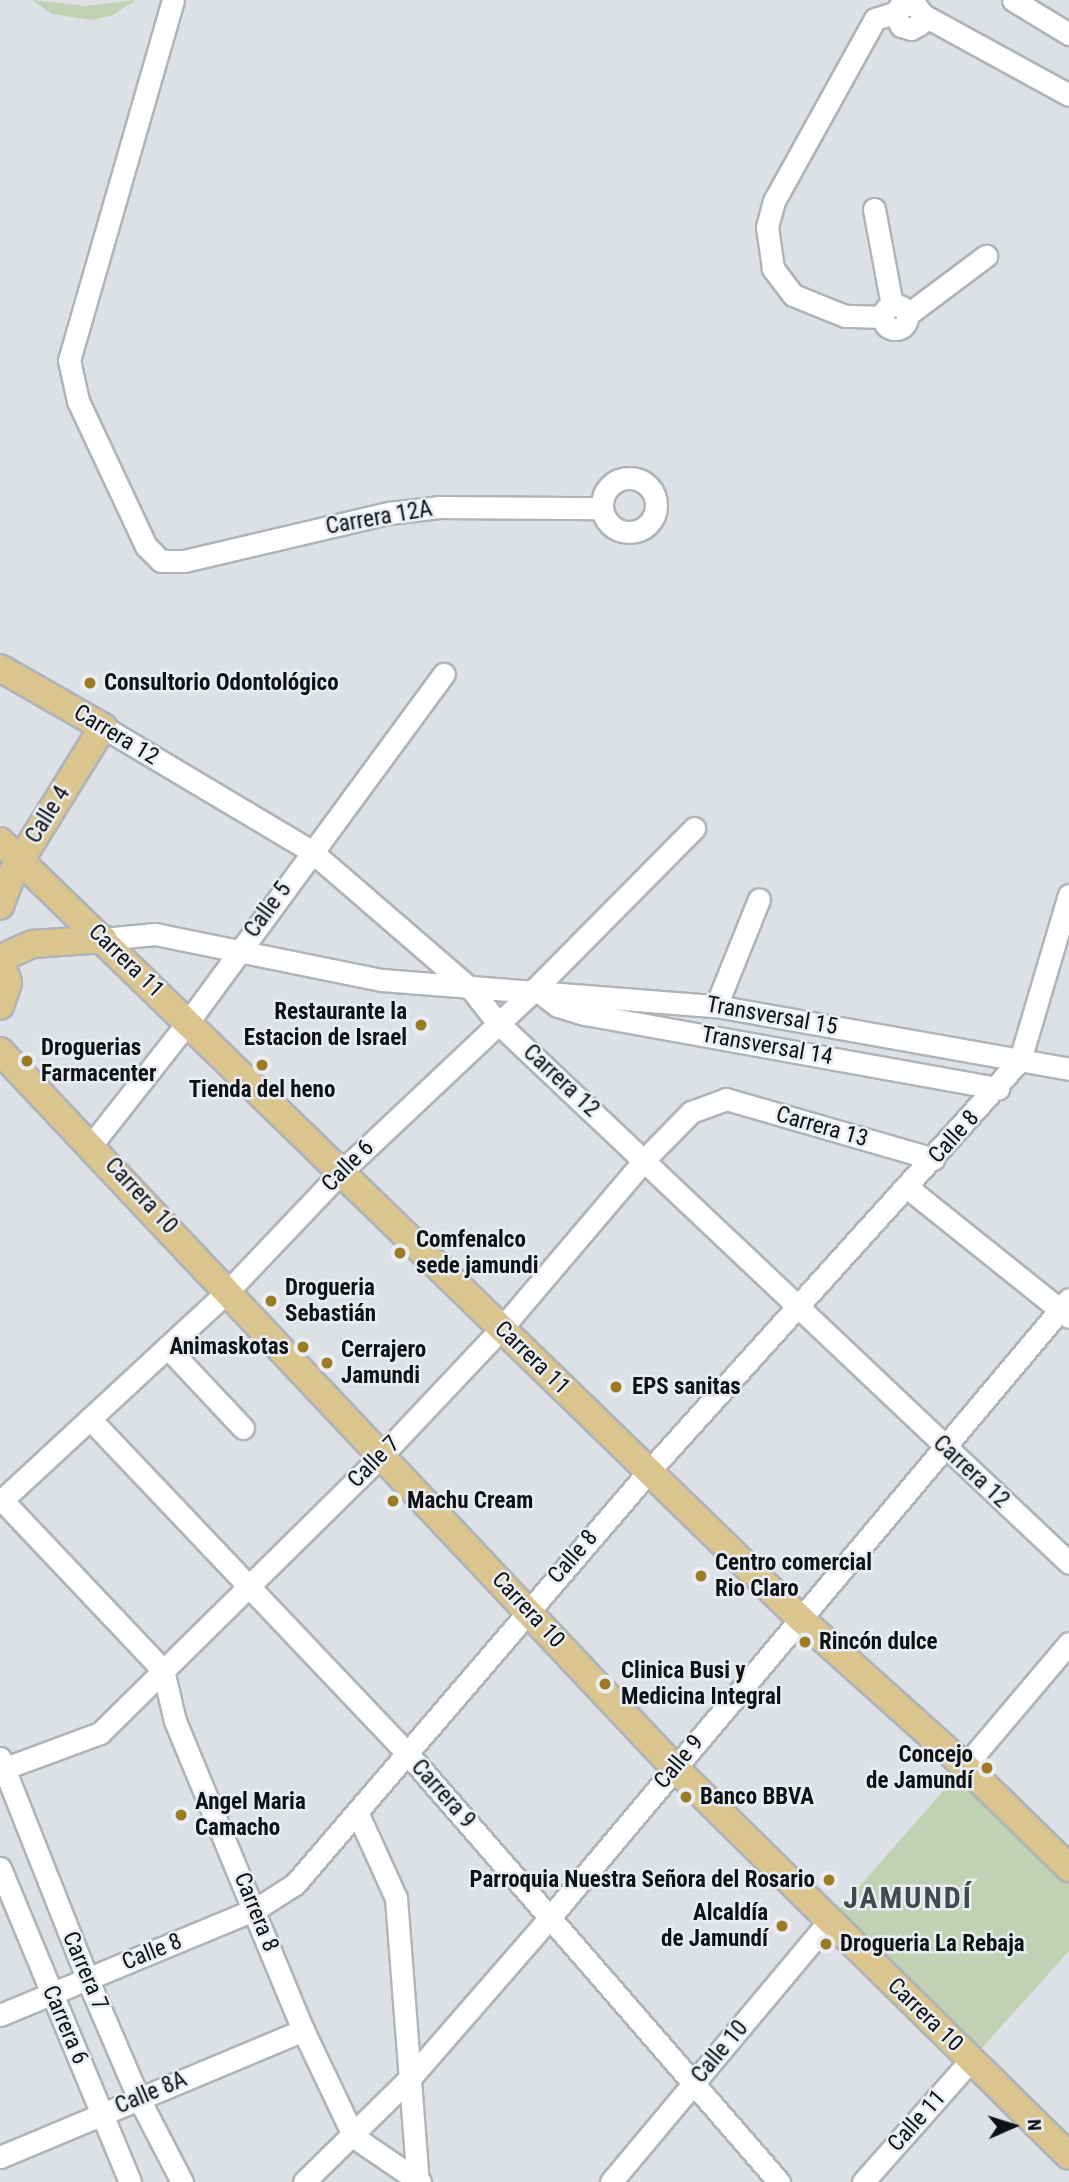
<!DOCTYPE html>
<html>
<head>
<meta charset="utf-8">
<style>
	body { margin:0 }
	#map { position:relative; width:1069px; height:2182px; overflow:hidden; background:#dde1e5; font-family:"Roboto Condensed",sans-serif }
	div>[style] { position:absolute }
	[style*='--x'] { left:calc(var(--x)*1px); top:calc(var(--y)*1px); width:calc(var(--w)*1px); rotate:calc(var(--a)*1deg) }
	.green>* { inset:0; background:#c1d1b4 }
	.roads { filter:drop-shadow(2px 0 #b0b3b8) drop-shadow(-2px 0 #b0b3b8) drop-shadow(0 2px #b0b3b8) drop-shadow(0 -2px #b0b3b8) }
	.minor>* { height:21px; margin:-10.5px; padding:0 10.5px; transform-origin:10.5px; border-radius:10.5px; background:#fff }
	.minor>.ring { margin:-10.5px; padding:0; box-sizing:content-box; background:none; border:21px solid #fff; border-radius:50% }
	.major>* { height:26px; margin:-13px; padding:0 13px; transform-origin:13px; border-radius:13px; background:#dbc58f }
	.dots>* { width:19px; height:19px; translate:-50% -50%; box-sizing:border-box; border:4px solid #eaeef2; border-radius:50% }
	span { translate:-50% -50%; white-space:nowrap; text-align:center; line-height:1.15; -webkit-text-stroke:5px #eaeef2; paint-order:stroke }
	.street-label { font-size:23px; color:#101113 }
	.poi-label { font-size:23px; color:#101113; font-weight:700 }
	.left { translate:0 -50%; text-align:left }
	.right { translate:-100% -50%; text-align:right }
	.district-label { font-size:30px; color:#45484c; font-weight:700; letter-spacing:2px }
	.north { position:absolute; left:978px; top:2091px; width:70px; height:70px; -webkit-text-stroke:5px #eaeef2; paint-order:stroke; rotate:87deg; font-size:19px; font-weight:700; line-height:28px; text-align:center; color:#101113 }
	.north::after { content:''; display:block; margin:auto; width:24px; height:32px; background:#101113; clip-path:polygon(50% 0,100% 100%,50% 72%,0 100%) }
</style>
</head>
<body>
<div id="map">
	<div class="green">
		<i style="clip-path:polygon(32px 0,87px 6px,136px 0,111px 16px,91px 20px,52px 14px)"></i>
		<i style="clip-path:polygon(965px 1766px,1069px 1868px,1069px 1951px,971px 2060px,829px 1921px)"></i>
	</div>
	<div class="roads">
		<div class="minor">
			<i style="--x:173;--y:0;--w:375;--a:106.1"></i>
			<i style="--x:69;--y:360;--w:42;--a:77.6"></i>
			<i style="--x:78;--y:401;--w:160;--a:64.9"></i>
			<i style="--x:146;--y:546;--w:21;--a:45"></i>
			<i style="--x:161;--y:561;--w:23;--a:0"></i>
			<i style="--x:184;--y:561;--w:211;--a:-13.2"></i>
			<i style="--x:389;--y:513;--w:50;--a:-6.8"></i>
			<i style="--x:439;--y:507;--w:162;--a:0.4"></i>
			<i style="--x:1013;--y:0;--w:66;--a:31.3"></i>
			<i style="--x:923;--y:15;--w:9;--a:108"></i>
			<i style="--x:920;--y:24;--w:10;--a:151"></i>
			<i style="--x:911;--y:29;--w:10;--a:-163"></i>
			<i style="--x:901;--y:26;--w:10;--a:-119"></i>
			<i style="--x:896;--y:17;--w:10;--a:-73"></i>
			<i style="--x:899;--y:7;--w:16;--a:-15"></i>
			<i style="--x:914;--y:3;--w:15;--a:53"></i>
			<i style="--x:923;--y:15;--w:166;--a:28.7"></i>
			<i style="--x:874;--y:209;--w:98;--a:79.4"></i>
			<i class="ring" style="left:883px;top:305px;width:3px;height:3px"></i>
			<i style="--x:907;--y:315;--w:99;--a:-36.8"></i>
			<i style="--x:882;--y:317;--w:37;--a:-178"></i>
			<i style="--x:845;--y:316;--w:56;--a:-158"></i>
			<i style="--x:793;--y:295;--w:34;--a:-127"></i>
			<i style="--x:773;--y:268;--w:41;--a:-98.3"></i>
			<i style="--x:767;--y:227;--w:27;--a:-75"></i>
			<i style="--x:774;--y:201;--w:208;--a:-61"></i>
			<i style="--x:875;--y:19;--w:23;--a:-18"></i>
			<i class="ring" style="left:602px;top:478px;width:33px;height:33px"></i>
			<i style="--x:103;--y:727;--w:242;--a:30.8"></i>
			<i style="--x:311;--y:851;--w:213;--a:40.8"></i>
			<i style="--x:472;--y:990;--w:41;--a:52"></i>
			<i style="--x:497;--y:1022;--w:787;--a:43.4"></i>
			<i style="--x:104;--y:939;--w:51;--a:-5.6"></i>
			<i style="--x:155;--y:934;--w:232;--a:11.5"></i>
			<i style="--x:382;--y:980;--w:335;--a:4.5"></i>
			<i style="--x:716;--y:1006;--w:359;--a:10.1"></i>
			<i style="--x:542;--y:994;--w:20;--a:37"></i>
			<i style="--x:558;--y:1006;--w:28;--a:17"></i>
			<i style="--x:585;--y:1014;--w:420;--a:10.2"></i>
			<i style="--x:716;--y:1006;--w:115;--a:-68.1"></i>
			<i style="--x:92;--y:1144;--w:155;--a:-51.8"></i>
			<i style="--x:188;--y:1022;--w:432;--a:-53.7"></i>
			<i style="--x:908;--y:1188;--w:206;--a:38.7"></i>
			<i style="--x:167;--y:1347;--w:111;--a:46.8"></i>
			<i style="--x:91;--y:1420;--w:459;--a:46.5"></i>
			<i style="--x:407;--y:1753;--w:568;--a:49.07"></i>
			<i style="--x:2;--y:1500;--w:234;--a:46.6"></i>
			<i style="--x:163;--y:1670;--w:52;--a:76.8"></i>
			<i style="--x:175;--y:1721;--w:334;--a:67.5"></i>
			<i style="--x:303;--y:2030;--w:119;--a:64.5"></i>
			<i style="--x:354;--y:2137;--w:80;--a:34.3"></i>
			<i style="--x:0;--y:1502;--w:312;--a:-42.8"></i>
			<i style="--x:229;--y:1290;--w:163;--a:-46.5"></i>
			<i style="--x:341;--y:1172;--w:261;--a:-43.3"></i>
			<i style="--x:531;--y:993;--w:232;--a:-45.3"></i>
			<i style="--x:0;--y:1758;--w:237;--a:68.4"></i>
			<i style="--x:87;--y:1978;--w:129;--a:66.8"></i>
			<i style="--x:138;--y:2097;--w:96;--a:62.6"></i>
			<i style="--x:965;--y:1766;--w:161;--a:-49.8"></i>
			<i style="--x:0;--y:1770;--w:107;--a:-20.3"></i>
			<i style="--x:100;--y:1733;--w:397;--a:-44.6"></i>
			<i style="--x:383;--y:1454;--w:172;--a:-46.7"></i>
			<i style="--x:501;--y:1329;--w:223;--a:-49.7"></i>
			<i style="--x:645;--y:1159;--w:66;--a:-45.6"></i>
			<i style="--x:691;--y:1112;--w:37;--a:-20"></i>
			<i style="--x:726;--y:1099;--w:216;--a:16.1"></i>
			<i style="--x:357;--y:1812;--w:94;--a:65.6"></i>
			<i style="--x:396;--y:1898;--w:284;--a:85.6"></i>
			<i style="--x:0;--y:1868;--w:340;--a:67.5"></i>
			<i style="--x:0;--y:2015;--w:277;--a:-22.5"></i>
			<i style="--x:256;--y:1909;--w:46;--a:-32.7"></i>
			<i style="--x:295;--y:1884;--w:545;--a:-49.39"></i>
			<i style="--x:650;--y:1470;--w:552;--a:-47.94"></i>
			<i style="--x:1020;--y:1060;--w:172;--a:-73.5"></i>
			<i style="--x:0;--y:2157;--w:329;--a:-22.7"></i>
			<i style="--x:304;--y:2182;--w:151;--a:-44.5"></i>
			<i style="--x:412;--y:2076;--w:213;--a:-49"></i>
			<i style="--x:552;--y:1915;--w:804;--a:-49.99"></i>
			<i style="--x:611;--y:2182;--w:340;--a:-50.1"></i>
			<i style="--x:863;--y:2182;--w:163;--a:-48.5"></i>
		</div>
		<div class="major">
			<i style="--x:0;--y:668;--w:119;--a:29.8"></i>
			<i style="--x:103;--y:727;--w:171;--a:121.8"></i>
			<i style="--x:13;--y:872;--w:36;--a:111"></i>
			<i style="--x:0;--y:841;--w:1117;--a:44.17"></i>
			<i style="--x:801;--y:1619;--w:220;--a:41.9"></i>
			<i style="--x:965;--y:1766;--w:146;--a:44.4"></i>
			<i style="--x:0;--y:958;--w:26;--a:72"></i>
			<i style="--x:8;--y:983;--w:24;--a:109"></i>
			<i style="--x:1;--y:958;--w:35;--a:-24"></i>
			<i style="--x:33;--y:944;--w:71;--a:-4"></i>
			<i style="--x:0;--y:1051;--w:983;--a:46.73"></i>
			<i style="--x:674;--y:1767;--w:554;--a:44.56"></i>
		</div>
	</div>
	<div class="dots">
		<i style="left:90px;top:683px;background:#9b7c25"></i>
		<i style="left:421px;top:1025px;background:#9b7c25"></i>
		<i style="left:27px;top:1061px;background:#9b7c25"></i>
		<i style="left:262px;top:1065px;background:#9b7c25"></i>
		<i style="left:400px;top:1253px;background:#9b7c25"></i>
		<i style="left:271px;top:1301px;background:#9b7c25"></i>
		<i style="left:303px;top:1347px;background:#9b7c25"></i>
		<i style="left:327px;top:1363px;background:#9b7c25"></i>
		<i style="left:616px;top:1387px;background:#9b7c25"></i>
		<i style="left:393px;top:1501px;background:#9b7c25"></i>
		<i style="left:701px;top:1576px;background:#9b7c25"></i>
		<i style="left:805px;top:1642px;background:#9b7c25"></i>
		<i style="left:605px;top:1684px;background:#9b7c25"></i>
		<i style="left:987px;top:1768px;background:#9b7c25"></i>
		<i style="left:686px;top:1797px;background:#9b7c25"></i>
		<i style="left:181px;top:1815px;background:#9b7c25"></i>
		<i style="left:829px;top:1880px;background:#9b7c25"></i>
		<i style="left:782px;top:1926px;background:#9b7c25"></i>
		<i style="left:826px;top:1944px;background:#9b7c25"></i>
	</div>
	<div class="street-label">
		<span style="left:379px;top:518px;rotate:-10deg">Carrera 12A</span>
		<span style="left:116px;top:735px;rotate:31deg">Carrera 12</span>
		<span style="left:48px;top:815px;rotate:-58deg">Calle 4</span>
		<span style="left:268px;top:910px;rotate:-54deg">Calle 5</span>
		<span style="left:126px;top:961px;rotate:44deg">Carrera 11</span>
		<span style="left:772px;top:1016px;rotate:10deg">Transversal 15</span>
		<span style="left:767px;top:1046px;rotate:10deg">Transversal 14</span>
		<span style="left:561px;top:1081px;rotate:43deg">Carrera 12</span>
		<span style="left:822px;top:1127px;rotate:16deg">Carrera 13</span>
		<span style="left:954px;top:1137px;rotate:-48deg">Calle 8</span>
		<span style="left:348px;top:1166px;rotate:-45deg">Calle 6</span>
		<span style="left:141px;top:1196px;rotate:47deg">Carrera 10</span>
		<span style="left:532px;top:1358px;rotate:44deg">Carrera 11</span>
		<span style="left:374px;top:1462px;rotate:-45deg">Calle 7</span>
		<span style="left:971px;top:1472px;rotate:43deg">Carrera 12</span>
		<span style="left:573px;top:1557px;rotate:-49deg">Calle 8</span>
		<span style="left:528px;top:1610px;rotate:47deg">Carrera 10</span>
		<span style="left:679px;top:1762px;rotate:-50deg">Calle 9</span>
		<span style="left:443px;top:1794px;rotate:48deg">Carrera 9</span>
		<span style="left:256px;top:1912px;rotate:68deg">Carrera 8</span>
		<span style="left:152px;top:1952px;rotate:-22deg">Calle 8</span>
		<span style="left:85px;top:1971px;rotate:67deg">Carrera 7</span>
		<span style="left:925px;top:2015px;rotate:44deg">Carrera 10</span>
		<span style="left:65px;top:2025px;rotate:67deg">Carrera 6</span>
		<span style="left:720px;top:2052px;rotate:-50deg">Calle 10</span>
		<span style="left:151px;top:2093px;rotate:-23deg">Calle 8A</span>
		<span style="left:917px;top:2121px;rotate:-48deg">Calle 11</span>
	</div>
	<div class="poi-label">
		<span class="left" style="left:104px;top:683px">Consultorio Odontológico</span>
		<span class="right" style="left:407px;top:1025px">Restaurante la<br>Estacion de Israel</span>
		<span class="left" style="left:41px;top:1061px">Droguerias<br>Farmacenter</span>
		<span style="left:262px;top:1090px">Tienda del heno</span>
		<span class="left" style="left:416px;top:1253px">Comfenalco<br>sede jamundi</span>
		<span class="left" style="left:285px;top:1301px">Drogueria<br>Sebastián</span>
		<span class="right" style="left:289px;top:1347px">Animaskotas</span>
		<span class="left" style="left:341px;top:1363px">Cerrajero<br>Jamundi</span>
		<span class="left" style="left:632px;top:1387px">EPS sanitas</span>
		<span class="left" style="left:407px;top:1501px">Machu Cream</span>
		<span class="left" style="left:715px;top:1576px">Centro comercial<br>Rio Claro</span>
		<span class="left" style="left:819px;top:1642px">Rincón dulce</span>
		<span class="left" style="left:621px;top:1684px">Clinica Busi y<br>Medicina Integral</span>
		<span class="right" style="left:973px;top:1768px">Concejo<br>de Jamundí</span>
		<span class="left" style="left:700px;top:1797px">Banco BBVA</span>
		<span class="left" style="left:195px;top:1815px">Angel Maria<br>Camacho</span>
		<span class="right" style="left:815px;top:1880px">Parroquia Nuestra Señora del Rosario</span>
		<span class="right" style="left:768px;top:1926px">Alcaldía<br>de Jamundí</span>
		<span class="left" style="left:840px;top:1944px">Drogueria La Rebaja</span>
	</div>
	<div class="district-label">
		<span style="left:908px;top:1898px">JAMUNDÍ</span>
	</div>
	<div class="north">N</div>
</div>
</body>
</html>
